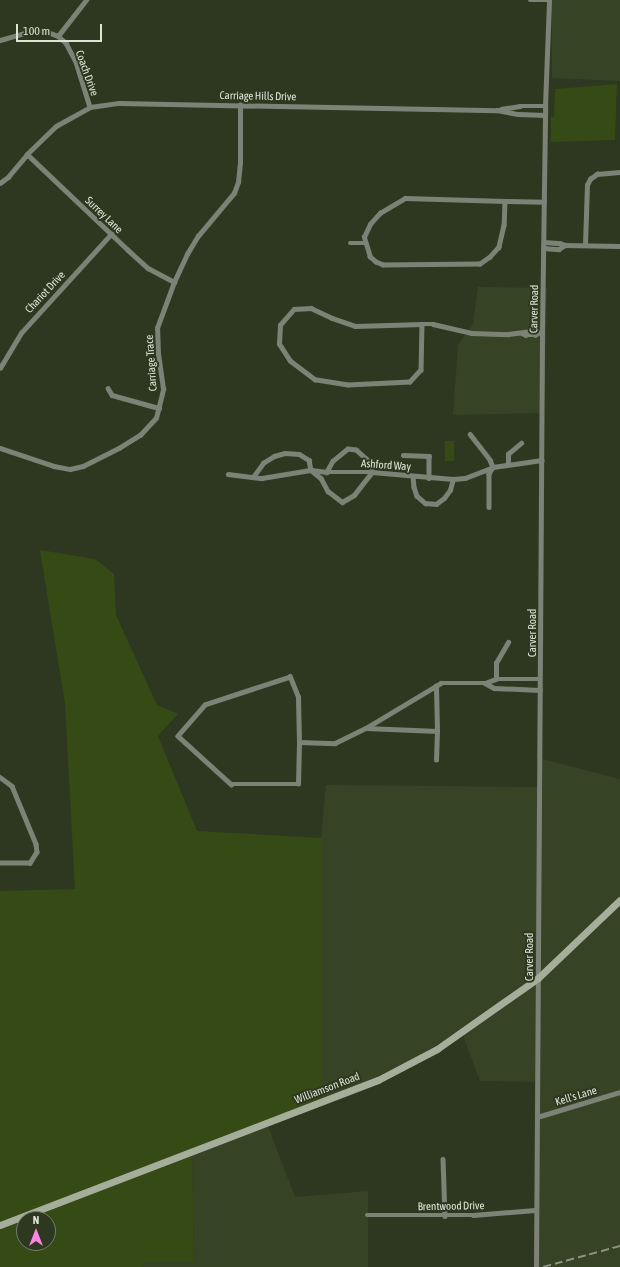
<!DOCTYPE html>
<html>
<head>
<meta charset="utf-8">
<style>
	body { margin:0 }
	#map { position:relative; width:620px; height:1267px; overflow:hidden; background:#2e3821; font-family:"Asap Condensed",sans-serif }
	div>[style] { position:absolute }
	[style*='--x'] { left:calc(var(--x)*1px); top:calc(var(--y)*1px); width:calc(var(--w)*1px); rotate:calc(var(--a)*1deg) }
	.built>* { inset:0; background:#364325 }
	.green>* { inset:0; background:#354a15 }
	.street>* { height:4.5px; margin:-2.25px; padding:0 2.25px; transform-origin:2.25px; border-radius:2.25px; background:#7c8276 }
	.secondary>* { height:7px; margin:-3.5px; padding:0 3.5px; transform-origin:3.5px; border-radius:3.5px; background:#a5ae9b }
	.rail>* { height:1.5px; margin-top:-0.75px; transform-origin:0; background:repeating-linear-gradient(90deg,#8b9481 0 8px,transparent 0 12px) }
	span { translate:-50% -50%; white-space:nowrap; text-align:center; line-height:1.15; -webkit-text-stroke:4px #2e3821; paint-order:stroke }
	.street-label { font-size:11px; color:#dce4d5 }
	.north { position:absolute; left:16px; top:1211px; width:40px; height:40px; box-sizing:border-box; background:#2e3821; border:1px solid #747d69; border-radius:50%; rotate:0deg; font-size:11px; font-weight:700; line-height:16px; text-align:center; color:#dce4d5 }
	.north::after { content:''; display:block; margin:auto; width:14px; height:18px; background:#ff85de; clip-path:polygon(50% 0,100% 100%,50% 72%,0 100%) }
	.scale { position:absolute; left:16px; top:24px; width:86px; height:18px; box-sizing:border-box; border:2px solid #dce4d5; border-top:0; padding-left:5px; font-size:12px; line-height:14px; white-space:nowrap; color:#dce4d5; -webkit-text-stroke:3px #2e3821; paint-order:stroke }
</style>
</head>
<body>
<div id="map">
	<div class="built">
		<i style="clip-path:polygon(552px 0,620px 0,620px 81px,552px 78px)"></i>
		<i style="clip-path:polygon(478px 287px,547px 288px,544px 413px,453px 415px,458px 345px,473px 324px)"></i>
		<i style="clip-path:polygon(539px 758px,620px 779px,620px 1267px,538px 1267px,537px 1082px,480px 1081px,461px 1030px,378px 1081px,321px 1102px,321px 838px,326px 785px,538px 787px)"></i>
		<i style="clip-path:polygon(268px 1126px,295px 1197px,368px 1191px,368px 1267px,143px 1267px,143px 1262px,194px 1262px,192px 1151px)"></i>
	</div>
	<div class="green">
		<i style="clip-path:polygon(617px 84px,615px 140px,551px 142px,551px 117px,554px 117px,555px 89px)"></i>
		<i style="clip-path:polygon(445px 441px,454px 441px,454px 461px,445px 461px)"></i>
		<i style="clip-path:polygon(evenodd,40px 550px,95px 559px,114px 574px,116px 615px,157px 705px,178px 714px,158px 736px,197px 831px,321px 838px,321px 1102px,192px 1151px,194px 1262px,143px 1262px,143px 1267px,0 1267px,0 891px,75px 889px,65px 704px,40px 550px,24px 1219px,48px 1219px,48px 1243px,24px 1243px,24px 1219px)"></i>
	</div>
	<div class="street">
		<i style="--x:530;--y:0;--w:19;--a:0"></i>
		<i style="--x:58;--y:36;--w:46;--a:-52.1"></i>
		<i style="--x:0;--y:40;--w:32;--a:-16"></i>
		<i style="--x:31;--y:31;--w:14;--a:0"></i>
		<i style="--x:45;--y:31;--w:14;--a:21"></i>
		<i style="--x:58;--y:36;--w:11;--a:41"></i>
		<i style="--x:66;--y:43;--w:21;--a:62"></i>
		<i style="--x:76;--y:62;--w:47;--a:72.7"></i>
		<i style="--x:501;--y:109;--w:19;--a:-9"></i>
		<i style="--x:520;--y:106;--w:25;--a:0"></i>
		<i style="--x:27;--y:154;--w:139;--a:43.5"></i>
		<i style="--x:128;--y:250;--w:27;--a:42"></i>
		<i style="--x:148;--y:268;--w:30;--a:28"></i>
		<i style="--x:0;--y:183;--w:10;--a:-37"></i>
		<i style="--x:8;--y:177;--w:30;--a:-50"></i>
		<i style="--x:27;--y:154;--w:40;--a:-44"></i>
		<i style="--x:56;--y:126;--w:39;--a:-29"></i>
		<i style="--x:90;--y:107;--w:29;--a:-8"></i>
		<i style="--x:119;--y:103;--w:378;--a:1.1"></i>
		<i style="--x:497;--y:110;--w:21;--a:11"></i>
		<i style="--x:518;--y:114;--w:27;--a:2"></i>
		<i style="--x:405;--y:198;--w:100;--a:1.7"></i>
		<i style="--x:505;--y:201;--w:24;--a:92"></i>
		<i style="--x:504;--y:225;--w:23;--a:103"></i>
		<i style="--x:499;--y:247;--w:13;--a:132"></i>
		<i style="--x:490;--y:257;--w:12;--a:145"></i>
		<i style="--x:480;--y:264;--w:97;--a:179.4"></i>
		<i style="--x:383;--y:265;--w:8;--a:-157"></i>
		<i style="--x:376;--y:262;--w:8;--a:-140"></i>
		<i style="--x:370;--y:257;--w:21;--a:-107"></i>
		<i style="--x:364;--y:237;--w:14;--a:-65"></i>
		<i style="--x:370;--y:224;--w:15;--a:-48"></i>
		<i style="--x:380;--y:213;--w:29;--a:-31"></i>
		<i style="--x:505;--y:201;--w:39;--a:1"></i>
		<i style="--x:544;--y:242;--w:16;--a:4"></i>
		<i style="--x:560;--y:243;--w:5;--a:22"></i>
		<i style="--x:565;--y:245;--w:55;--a:1"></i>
		<i style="--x:350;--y:243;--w:15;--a:0"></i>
		<i style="--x:585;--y:245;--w:60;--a:-88.1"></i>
		<i style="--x:587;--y:185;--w:7;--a:-63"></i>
		<i style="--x:590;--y:179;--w:9;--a:-36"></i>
		<i style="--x:597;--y:174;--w:23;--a:-5"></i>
		<i style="--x:543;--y:248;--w:16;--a:4"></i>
		<i style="--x:559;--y:249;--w:7;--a:-34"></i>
		<i style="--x:422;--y:324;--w:46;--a:91.2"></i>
		<i style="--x:421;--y:370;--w:16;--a:133"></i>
		<i style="--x:410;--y:382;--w:62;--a:177.2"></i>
		<i style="--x:348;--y:385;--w:33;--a:-171"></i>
		<i style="--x:315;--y:380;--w:31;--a:-143"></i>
		<i style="--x:290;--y:361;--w:20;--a:-123"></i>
		<i style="--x:279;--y:344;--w:19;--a:-87"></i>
		<i style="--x:280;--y:325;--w:21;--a:-49"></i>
		<i style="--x:294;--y:309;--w:17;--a:-3"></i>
		<i style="--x:311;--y:308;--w:23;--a:25"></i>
		<i style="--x:332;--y:318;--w:24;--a:19"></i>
		<i style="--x:355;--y:326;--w:67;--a:-1.7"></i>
		<i style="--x:422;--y:324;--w:11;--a:0"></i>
		<i style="--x:433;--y:324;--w:39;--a:13"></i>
		<i style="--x:471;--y:333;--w:37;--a:2"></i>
		<i style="--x:508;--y:334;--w:26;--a:-7"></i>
		<i style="--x:534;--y:331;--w:8;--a:14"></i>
		<i style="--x:522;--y:333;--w:4;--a:27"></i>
		<i style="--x:526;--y:335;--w:9;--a:0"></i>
		<i style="--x:535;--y:335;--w:4;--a:-34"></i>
		<i style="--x:0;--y:368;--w:41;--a:-59"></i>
		<i style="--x:21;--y:333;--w:134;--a:-47.7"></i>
		<i style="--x:108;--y:388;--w:8;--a:60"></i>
		<i style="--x:112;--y:395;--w:49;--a:15.5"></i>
		<i style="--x:470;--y:434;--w:33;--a:52"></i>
		<i style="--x:490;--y:460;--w:8;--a:67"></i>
		<i style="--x:493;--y:467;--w:8;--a:120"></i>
		<i style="--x:489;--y:474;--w:33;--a:90"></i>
		<i style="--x:0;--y:448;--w:57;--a:18.4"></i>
		<i style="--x:54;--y:466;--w:16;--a:11"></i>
		<i style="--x:70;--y:469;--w:13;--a:-13"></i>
		<i style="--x:83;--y:466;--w:40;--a:-26.6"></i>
		<i style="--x:119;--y:448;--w:25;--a:-32"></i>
		<i style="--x:140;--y:435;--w:23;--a:-47"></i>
		<i style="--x:156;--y:418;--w:30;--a:-76"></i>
		<i style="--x:163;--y:389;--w:35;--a:-98"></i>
		<i style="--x:158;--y:354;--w:26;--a:-92"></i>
		<i style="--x:157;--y:328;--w:49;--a:-69.7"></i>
		<i style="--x:174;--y:282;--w:31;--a:-65"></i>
		<i style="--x:187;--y:254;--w:21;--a:-59"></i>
		<i style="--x:198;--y:236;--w:56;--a:-50.1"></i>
		<i style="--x:234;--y:193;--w:12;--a:-70"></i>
		<i style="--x:238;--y:182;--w:19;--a:-84"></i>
		<i style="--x:240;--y:163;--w:58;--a:-90"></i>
		<i style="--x:403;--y:455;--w:26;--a:2"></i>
		<i style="--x:429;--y:456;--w:22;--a:90"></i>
		<i style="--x:508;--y:464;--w:10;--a:-90"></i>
		<i style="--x:508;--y:454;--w:17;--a:-40"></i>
		<i style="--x:228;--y:474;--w:34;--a:7"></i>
		<i style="--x:262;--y:478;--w:50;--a:-9.3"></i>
		<i style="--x:311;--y:470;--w:16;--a:7"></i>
		<i style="--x:327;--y:472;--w:45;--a:0"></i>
		<i style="--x:372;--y:472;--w:81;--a:4.9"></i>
		<i style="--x:453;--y:479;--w:12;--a:-5"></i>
		<i style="--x:465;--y:478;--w:30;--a:-21"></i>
		<i style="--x:493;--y:467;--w:49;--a:-8.1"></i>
		<i style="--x:413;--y:476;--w:11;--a:85"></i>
		<i style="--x:414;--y:487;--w:9;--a:72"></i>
		<i style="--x:417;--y:496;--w:11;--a:41"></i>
		<i style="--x:425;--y:503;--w:11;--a:5"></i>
		<i style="--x:436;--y:504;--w:10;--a:-37"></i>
		<i style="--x:444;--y:498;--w:10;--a:-53"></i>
		<i style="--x:450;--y:490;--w:11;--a:-75"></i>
		<i style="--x:253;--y:477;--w:17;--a:-54"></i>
		<i style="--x:263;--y:463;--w:13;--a:-32"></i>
		<i style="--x:274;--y:456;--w:11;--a:-15"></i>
		<i style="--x:285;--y:453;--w:14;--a:4"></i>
		<i style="--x:299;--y:454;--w:12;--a:31"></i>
		<i style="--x:309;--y:460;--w:10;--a:79"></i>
		<i style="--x:311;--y:470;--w:13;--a:39"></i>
		<i style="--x:321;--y:478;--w:15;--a:62"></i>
		<i style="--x:328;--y:491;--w:18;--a:38"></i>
		<i style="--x:342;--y:502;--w:14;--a:-30"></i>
		<i style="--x:354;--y:495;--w:29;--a:-52"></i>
		<i style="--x:372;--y:472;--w:8;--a:-97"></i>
		<i style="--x:371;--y:464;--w:7;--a:-135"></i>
		<i style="--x:366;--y:459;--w:13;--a:-138"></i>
		<i style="--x:356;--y:450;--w:8;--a:-173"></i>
		<i style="--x:348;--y:449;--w:19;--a:141"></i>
		<i style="--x:333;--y:461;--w:13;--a:119"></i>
		<i style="--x:496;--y:679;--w:16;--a:-90"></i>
		<i style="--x:496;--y:663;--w:24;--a:-60"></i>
		<i style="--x:485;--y:683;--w:10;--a:29"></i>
		<i style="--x:494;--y:688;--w:46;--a:2.5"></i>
		<i style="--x:366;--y:728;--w:71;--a:2.4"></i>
		<i style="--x:437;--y:731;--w:45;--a:-91.3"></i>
		<i style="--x:299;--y:742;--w:45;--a:-91.3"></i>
		<i style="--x:298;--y:697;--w:22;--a:-112"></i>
		<i style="--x:290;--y:677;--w:89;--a:161.8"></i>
		<i style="--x:205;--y:705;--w:41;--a:131.1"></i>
		<i style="--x:178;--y:736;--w:72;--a:42.2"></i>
		<i style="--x:231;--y:784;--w:67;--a:0"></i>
		<i style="--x:298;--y:784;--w:42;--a:-88.6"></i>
		<i style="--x:299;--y:742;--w:36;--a:2"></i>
		<i style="--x:335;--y:743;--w:34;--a:-26"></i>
		<i style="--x:366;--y:728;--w:87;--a:-31"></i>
		<i style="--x:441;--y:683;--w:44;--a:0"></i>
		<i style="--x:485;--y:683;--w:12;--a:-20"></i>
		<i style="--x:496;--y:679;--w:44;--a:0"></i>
		<i style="--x:436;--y:760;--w:29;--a:-88"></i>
		<i style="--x:0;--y:777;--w:15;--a:37"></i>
		<i style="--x:12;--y:786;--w:63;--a:67.5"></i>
		<i style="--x:36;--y:844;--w:8;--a:83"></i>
		<i style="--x:37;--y:852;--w:13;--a:122"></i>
		<i style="--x:30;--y:863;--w:30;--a:180"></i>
		<i style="--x:537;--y:1117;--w:87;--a:-16.8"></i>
		<i style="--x:443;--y:1159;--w:57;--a:88"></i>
		<i style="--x:367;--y:1215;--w:106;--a:0"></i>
		<i style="--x:473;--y:1215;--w:62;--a:-4.6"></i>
		<i style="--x:536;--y:1267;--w:934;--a:-89.63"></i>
		<i style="--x:542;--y:333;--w:227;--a:-89.2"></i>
		<i style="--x:545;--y:106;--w:106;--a:-87.8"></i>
	</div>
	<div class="secondary">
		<i style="--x:0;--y:1225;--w:405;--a:-21"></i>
		<i style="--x:378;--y:1080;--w:67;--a:-27.7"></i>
		<i style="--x:437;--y:1049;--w:123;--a:-35.1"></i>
		<i style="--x:538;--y:978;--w:113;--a:-43.6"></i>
	</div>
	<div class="rail">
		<i style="--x:543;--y:1267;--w:80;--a:-15.3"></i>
	</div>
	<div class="street-label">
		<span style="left:87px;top:73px;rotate:70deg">Coach Drive</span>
		<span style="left:258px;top:96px;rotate:1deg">Carriage Hills Drive</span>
		<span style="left:104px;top:215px;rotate:44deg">Surrey Lane</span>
		<span style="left:45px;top:292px;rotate:-47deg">Chariot Drive</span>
		<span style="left:534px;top:309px;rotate:-89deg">Carver Road</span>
		<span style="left:151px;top:363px;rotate:-94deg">Carriage Trace</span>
		<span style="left:386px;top:465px;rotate:4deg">Ashford Way</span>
		<span style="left:532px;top:633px;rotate:-90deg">Carver Road</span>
		<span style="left:529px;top:957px;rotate:-90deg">Carver Road</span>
		<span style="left:327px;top:1088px;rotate:-21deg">Williamson Road</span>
		<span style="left:576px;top:1096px;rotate:-17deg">Kell's Lane</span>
		<span style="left:451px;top:1206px;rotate:-1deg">Brentwood Drive</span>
	</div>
	<div class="north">N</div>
	<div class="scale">100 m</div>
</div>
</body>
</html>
